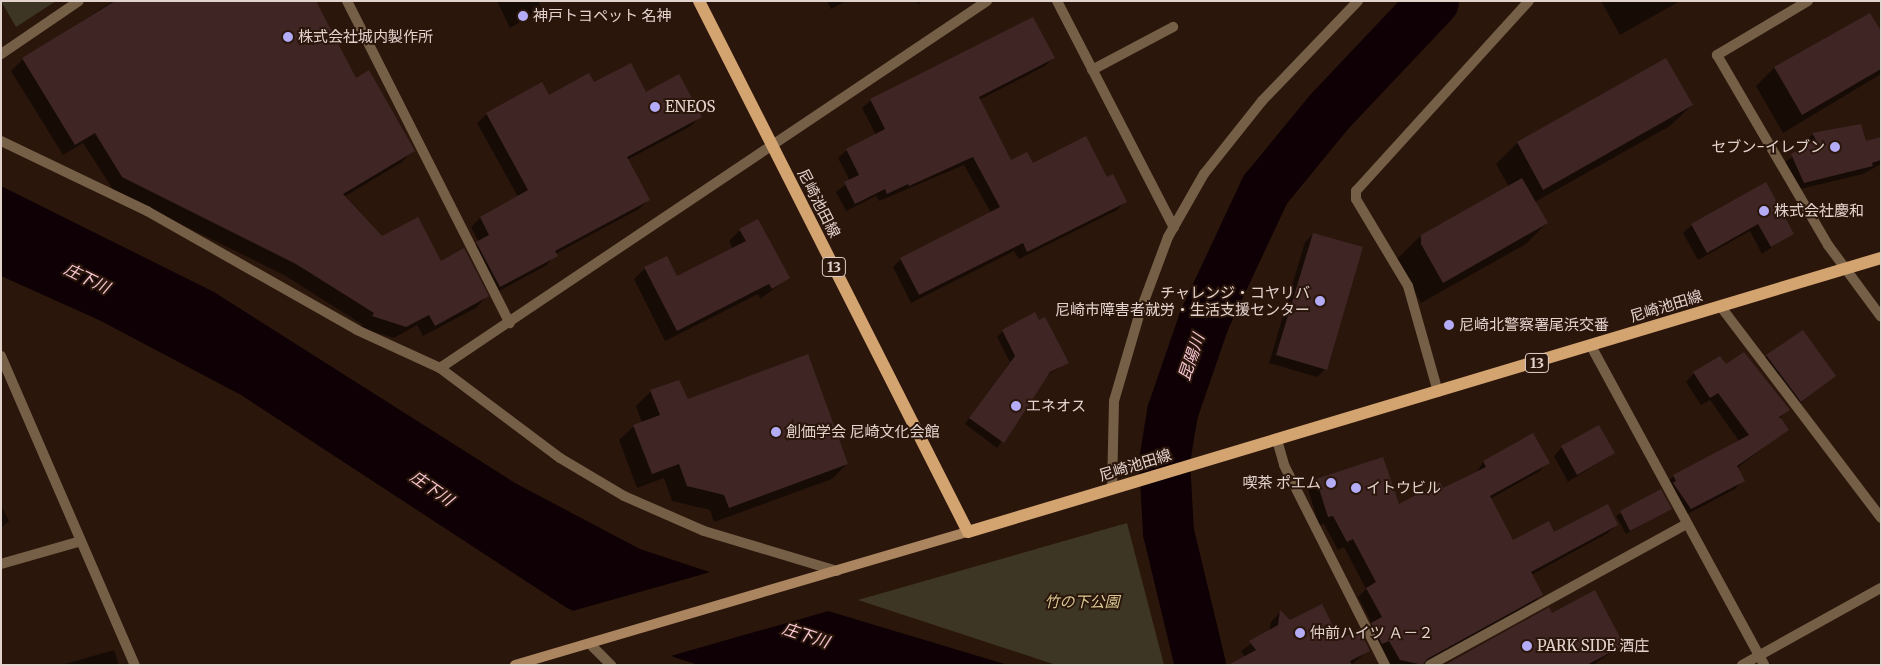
<!DOCTYPE html>
<html>
<head>
<meta charset="utf-8">
<style>
	body { margin:0 }
	#map { position:relative; width:1882px; height:666px; overflow:hidden; background:#2b160c; font-family:Merriweather,"Noto Sans JP",serif }
	div>[style] { position:absolute }
	[style*='--x'] { left:calc(var(--x)*1px); top:calc(var(--y)*1px); width:calc(var(--w)*1px); rotate:calc(var(--a)*1deg) }
	.green>* { inset:0; background:#3d3624 }
	.water>* { inset:0; background:#0e0004 }
	.pier>* { inset:0; background:#2b160c }
	.shadow>* { inset:0; background:#0007 }
	.river>* { height:51px; margin:-25.5px; padding:0 25.5px; transform-origin:25.5px; border-radius:25.5px; background:#0e0004 }
	.building>* { inset:0; background:#3f2625 }
	.street>* { height:10px; margin:-5px; padding:0 5px; transform-origin:5px; border-radius:5px; background:#765f47 }
	.secondary>* { height:10px; margin:-5px; padding:0 5px; transform-origin:5px; border-radius:5px; background:#aa855f }
	.primary>* { height:12px; margin:-6px; padding:0 6px; transform-origin:6px; border-radius:6px; background:#d3a370 }
	.dots>* { width:14px; height:14px; translate:-50% -50%; box-sizing:border-box; border:2px solid #2b160c; border-radius:50% }
	span { translate:-50% -50%; white-space:nowrap; text-align:center; line-height:1.15; -webkit-text-stroke:4px #2b160c; paint-order:stroke }
	.shield-label span { padding:1px 4px; background:#2b160c; border:1px solid; border-radius:4px; -webkit-text-stroke-width:0 }
	.shield-label { font-size:14px; color:#e3d3cd; font-weight:700 }
	.poi-label { font-size:15px; color:#e3d3cd }
	.left { translate:0 -50%; text-align:left }
	.right { translate:-100% -50%; text-align:right }
	.street-label { font-size:15px; color:#e3d3cd }
	.park-label { font-size:15px; color:#dac791; font-style:italic }
	.water-label { font-size:16px; color:#f7c7d5; font-style:italic }
	.frame { position:absolute; inset:0; border:2px solid #e3d3cd; pointer-events:none }
</style>
</head>
<body>
<div id="map">
	<div class="green">
		<i style="clip-path:polygon(1px 1px,56px 1px,16px 27px)"></i>
		<i style="clip-path:polygon(1127px 523px,1164px 665px,1056px 665px,858px 600px)"></i>
	</div>
	<div class="water">
		<i style="clip-path:polygon(1px 186px,214px 292px,515px 483px,640px 549px,828px 611px,1008px 665px,699px 665px,676px 658px,567px 608px,241px 395px,99px 320px,1px 276px)"></i>
	</div>
	<div class="pier">
		<i style="clip-path:polygon(714px 571px,832px 610px,667px 657px,569px 612px)"></i>
	</div>
	<div class="shadow">
		<i style="clip-path:polygon(113px 1px,314px 1px,355px 80px,413px 150px,402px 162px,344px 197px,382px 238px,440px 263px,487px 296px,476px 308px,423px 336px,417px 325px,394px 338px,361px 328px,363px 325px,284px 275px,114px 191px,83px 143px,63px 155px,11px 71px,23px 59px)"></i>
		<i style="clip-path:polygon(497px 1px,538px 1px,542px 9px,510px 28px)"></i>
		<i style="clip-path:polygon(827px 1px,846px 1px,831px 9px)"></i>
		<i style="clip-path:polygon(916px 1px,924px 1px,918px 4px)"></i>
		<i style="clip-path:polygon(1601px 1px,1680px 1px,1620px 35px)"></i>
		<i style="clip-path:polygon(1869px 15px,1881px 34px,1881px 74px,1783px 133px,1756px 86px,1774px 68px)"></i>
		<i style="clip-path:polygon(1053px 58px,1045px 66px,979px 100px,1010px 162px,1106px 179px,1126px 201px,1117px 210px,1019px 259px,1014px 251px,911px 303px,893px 267px,901px 259px,991px 213px,964px 165px,879px 201px,876px 196px,846px 211px,836px 192px,850px 181px,838px 158px,847px 150px,876px 135px,862px 108px,871px 100px)"></i>
		<i style="clip-path:polygon(1666px 59px,1692px 105px,1670px 126px,1535px 202px,1547px 223px,1526px 244px,1421px 303px,1397px 259px,1418px 238px,1509px 187px,1496px 164px,1517px 143px)"></i>
		<i style="clip-path:polygon(594px 84px,646px 94px,700px 116px,691px 126px,627px 160px,648px 200px,639px 209px,555px 254px,547px 265px,490px 296px,468px 252px,479px 242px,471px 227px,480px 218px,518px 197px,477px 123px,487px 114px)"></i>
		<i style="clip-path:polygon(1860px 126px,1865px 142px,1881px 138px,1881px 164px,1863px 174px,1796px 190px,1784px 163px,1807px 146px,1805px 142px,1813px 134px)"></i>
		<i style="clip-path:polygon(1766px 184px,1793px 233px,1762px 254px,1750px 231px,1698px 260px,1683px 233px,1692px 225px)"></i>
		<i style="clip-path:polygon(740px 230px,789px 278px,760px 299px,758px 294px,665px 341px,634px 279px,645px 268px,677px 278px,733px 249px,729px 241px)"></i>
		<i style="clip-path:polygon(1313px 234px,1326px 369px,1317px 377px,1269px 363px,1305px 242px)"></i>
		<i style="clip-path:polygon(1003px 331px,1067px 363px,1046px 376px,997px 448px,965px 424px,1010px 362px,997px 337px)"></i>
		<i style="clip-path:polygon(1767px 356px,1835px 376px,1793px 409px,1759px 365px)"></i>
		<i style="clip-path:polygon(1725px 366px,1789px 410px,1780px 418px,1787px 430px,1737px 468px,1743px 480px,1735px 489px,1682px 517px,1665px 484px,1674px 476px,1739px 441px,1710px 400px,1701px 405px,1686px 382px,1694px 373px)"></i>
		<i style="clip-path:polygon(651px 391px,688px 400px,847px 464px,832px 479px,714px 522px,710px 510px,672px 501px,664px 478px,637px 488px,619px 440px,634px 426px,642px 423px,636px 406px)"></i>
		<i style="clip-path:polygon(1533px 435px,1548px 462px,1540px 471px,1490px 499px,1512px 541px,1617px 524px,1608px 533px,1531px 575px,1541px 595px,1533px 604px,1422px 665px,1389px 665px,1363px 633px,1372px 624px,1358px 597px,1366px 589px,1344px 547px,1338px 550px,1324px 524px,1319px 525px,1308px 489px,1317px 480px,1398px 506px,1443px 490px,1476px 473px,1483px 462px)"></i>
		<i style="clip-path:polygon(1562px 447px,1614px 453px,1568px 482px,1554px 456px)"></i>
		<i style="clip-path:polygon(1660px 491px,1670px 509px,1626px 534px,1616px 516px)"></i>
		<i style="clip-path:polygon(1px 505px,9px 521px,1px 528px)"></i>
		<i style="clip-path:polygon(1280px 612px,1290px 621px,1369px 650px,1351px 665px,1246px 659px,1241px 651px,1269px 631px,1271px 622px)"></i>
		<i style="clip-path:polygon(1552px 615px,1622px 645px,1593px 665px,1447px 665px)"></i>
		<i style="clip-path:polygon(114px 650px,119px 665px,61px 665px)"></i>
	</div>
	<div class="river">
		<i style="--x:1200;--y:665;--w:137;--a:-103.5"></i>
		<i style="--x:1168;--y:532;--w:71;--a:-93.2"></i>
		<i style="--x:1164;--y:461;--w:50;--a:-80.7"></i>
		<i style="--x:1172;--y:412;--w:98;--a:-71"></i>
		<i style="--x:1204;--y:319;--w:144;--a:-64.9"></i>
		<i style="--x:1265;--y:189;--w:102;--a:-50.6"></i>
		<i style="--x:1330;--y:110;--w:150;--a:-46.6"></i>
	</div>
	<div class="building">
		<i style="clip-path:polygon(115px 1px,316px 1px,356px 78px,369px 70px,415px 151px,343px 194px,382px 236px,418px 217px,441px 261px,464px 248px,489px 296px,435px 326px,429px 315px,406px 327px,372px 316px,374px 313px,296px 264px,122px 177px,95px 133px,75px 145px,22px 58px)"></i>
		<i style="clip-path:polygon(1870px 13px,1881px 31px,1881px 69px,1802px 115px,1774px 67px)"></i>
		<i style="clip-path:polygon(1033px 17px,1055px 58px,979px 97px,1011px 160px,1027px 152px,1033px 163px,1086px 136px,1107px 177px,1113px 174px,1127px 202px,1027px 252px,1023px 243px,919px 295px,900px 258px,1000px 207px,973px 157px,909px 186px,908px 184px,887px 194px,885px 189px,855px 204px,844px 182px,859px 175px,846px 149px,885px 129px,870px 99px)"></i>
		<i style="clip-path:polygon(1666px 58px,1693px 105px,1543px 190px,1517px 142px)"></i>
		<i style="clip-path:polygon(631px 63px,646px 92px,679px 74px,702px 117px,627px 157px,650px 200px,555px 251px,558px 256px,500px 287px,476px 242px,489px 235px,480px 217px,528px 190px,486px 113px,542px 82px,549px 95px,589px 73px,594px 82px)"></i>
		<i style="clip-path:polygon(1861px 124px,1866px 141px,1881px 137px,1881px 160px,1872px 163px,1873px 166px,1804px 183px,1791px 154px,1816px 140px,1812px 133px)"></i>
		<i style="clip-path:polygon(1522px 178px,1548px 223px,1443px 283px,1421px 244px,1421px 235px)"></i>
		<i style="clip-path:polygon(1766px 182px,1794px 234px,1771px 247px,1758px 224px,1707px 253px,1691px 224px)"></i>
		<i style="clip-path:polygon(758px 219px,790px 278px,772px 289px,769px 284px,677px 331px,644px 267px,667px 256px,677px 276px,746px 241px,739px 229px)"></i>
		<i style="clip-path:polygon(1313px 233px,1363px 247px,1327px 370px,1276px 355px)"></i>
		<i style="clip-path:polygon(1035px 312px,1039px 320px,1045px 317px,1069px 363px,1050px 372px,1004px 443px,969px 418px,1015px 356px,1002px 330px)"></i>
		<i style="clip-path:polygon(1803px 330px,1836px 376px,1801px 402px,1766px 355px)"></i>
		<i style="clip-path:polygon(1744px 352px,1790px 410px,1778px 418px,1781px 418px,1789px 430px,1737px 466px,1745px 481px,1691px 509px,1673px 483px,1676px 481px,1673px 475px,1749px 435px,1718px 393px,1710px 398px,1693px 372px,1720px 356px,1726px 364px)"></i>
		<i style="clip-path:polygon(808px 354px,848px 464px,729px 508px,724px 495px,687px 486px,679px 464px,652px 474px,633px 425px,660px 415px,650px 390px,679px 380px,688px 399px)"></i>
		<i style="clip-path:polygon(1599px 425px,1615px 453px,1577px 475px,1561px 446px)"></i>
		<i style="clip-path:polygon(1533px 433px,1550px 463px,1490px 496px,1513px 540px,1549px 521px,1554px 532px,1608px 504px,1618px 525px,1531px 572px,1543px 595px,1427px 659px,1423px 665px,1400px 660px,1389px 641px,1382px 644px,1371px 623px,1382px 617px,1366px 588px,1376px 582px,1353px 539px,1347px 542px,1333px 516px,1328px 517px,1316px 479px,1383px 457px,1399px 504px,1440px 482px,1443px 488px,1486px 467px,1483px 461px)"></i>
		<i style="clip-path:polygon(1661px 489px,1672px 509px,1630px 531px,1620px 511px)"></i>
		<i style="clip-path:polygon(1595px 590px,1624px 645px,1587px 665px,1445px 665px,1549px 607px,1552px 613px)"></i>
		<i style="clip-path:polygon(1322px 604px,1340px 640px,1359px 629px,1370px 651px,1350px 661px,1352px 665px,1228px 665px,1256px 650px,1249px 641px,1278px 625px,1280px 610px,1290px 620px)"></i>
	</div>
	<div class="street">
		<i style="--x:347;--y:1;--w:361;--a:63.2"></i>
		<i style="--x:1057;--y:1;--w:255;--a:62.7"></i>
		<i style="--x:1808;--y:1;--w:106;--a:149.3"></i>
		<i style="--x:1717;--y:55;--w:220;--a:59.7"></i>
		<i style="--x:1828;--y:245;--w:89;--a:53.6"></i>
		<i style="--x:1;--y:54;--w:94;--a:-34.2"></i>
		<i style="--x:1092;--y:70;--w:92;--a:-28"></i>
		<i style="--x:1;--y:141;--w:162;--a:25.6"></i>
		<i style="--x:147;--y:211;--w:241;--a:29.5"></i>
		<i style="--x:357;--y:330;--w:91;--a:24.6"></i>
		<i style="--x:440;--y:368;--w:150;--a:36.9"></i>
		<i style="--x:560;--y:458;--w:74;--a:30.7"></i>
		<i style="--x:624;--y:496;--w:87;--a:23.6"></i>
		<i style="--x:704;--y:531;--w:139;--a:16.7"></i>
		<i style="--x:1721;--y:307;--w:265;--a:52.8"></i>
		<i style="--x:1591;--y:346;--w:363;--a:61.5"></i>
		<i style="--x:1;--y:356;--w:337;--a:66.6"></i>
		<i style="--x:440;--y:368;--w:659;--a:-33.86"></i>
		<i style="--x:1438;--y:392;--w:110;--a:-105.8"></i>
		<i style="--x:1408;--y:286;--w:101;--a:-120.9"></i>
		<i style="--x:1356;--y:199;--w:8;--a:-90"></i>
		<i style="--x:1356;--y:191;--w:257;--a:-47.7"></i>
		<i style="--x:1277;--y:440;--w:26;--a:74"></i>
		<i style="--x:1284;--y:465;--w:224;--a:63.2"></i>
		<i style="--x:1112;--y:489;--w:88;--a:-88.7"></i>
		<i style="--x:1114;--y:401;--w:93;--a:-73.7"></i>
		<i style="--x:1140;--y:312;--w:80;--a:-69.5"></i>
		<i style="--x:1168;--y:237;--w:73;--a:-60.3"></i>
		<i style="--x:1204;--y:174;--w:93;--a:-51.5"></i>
		<i style="--x:1262;--y:101;--w:139;--a:-46.2"></i>
		<i style="--x:1;--y:564;--w:83;--a:-16"></i>
		<i style="--x:590;--y:644;--w:30;--a:45"></i>
		<i style="--x:1430;--y:665;--w:292;--a:-28.8"></i>
		<i style="--x:1742;--y:665;--w:159;--a:-29"></i>
	</div>
	<div class="secondary">
		<i style="--x:515;--y:665;--w:472;--a:-16.4"></i>
	</div>
	<div class="primary">
		<i style="--x:699;--y:1;--w:595;--a:63.13"></i>
		<i style="--x:968;--y:532;--w:953;--a:-16.71"></i>
	</div>
	<div class="dots">
		<i style="left:523px;top:16px;background:#b5acf8"></i>
		<i style="left:288px;top:37px;background:#b5acf8"></i>
		<i style="left:655px;top:107px;background:#b5acf8"></i>
		<i style="left:1835px;top:147px;background:#b5acf8"></i>
		<i style="left:1764px;top:211px;background:#b5acf8"></i>
		<i style="left:1320px;top:301px;background:#b5acf8"></i>
		<i style="left:1449px;top:325px;background:#b5acf8"></i>
		<i style="left:1016px;top:406px;background:#b5acf8"></i>
		<i style="left:776px;top:432px;background:#b5acf8"></i>
		<i style="left:1331px;top:483px;background:#b5acf8"></i>
		<i style="left:1356px;top:488px;background:#b5acf8"></i>
		<i style="left:1300px;top:633px;background:#b5acf8"></i>
		<i style="left:1527px;top:646px;background:#b5acf8"></i>
	</div>
	<div class="shield-label">
		<span style="left:834px;top:267px">13</span>
		<span style="left:1537px;top:363px">13</span>
	</div>
	<div class="poi-label">
		<span class="left" style="left:533px;top:16px">神戸トヨペット 名神</span>
		<span class="left" style="left:298px;top:37px">株式会社城内製作所</span>
		<span class="left" style="left:665px;top:107px">ENEOS</span>
		<span class="right" style="left:1825px;top:147px">セブン-イレブン</span>
		<span class="left" style="left:1774px;top:211px">株式会社慶和</span>
		<span class="right" style="left:1310px;top:301px">チャレンジ・コヤリバ<br>尼崎市障害者就労・生活支援センター</span>
		<span class="left" style="left:1459px;top:325px">尼崎北警察署尾浜交番</span>
		<span class="left" style="left:1026px;top:406px">エネオス</span>
		<span class="left" style="left:786px;top:432px">創価学会 尼崎文化会館</span>
		<span class="right" style="left:1321px;top:483px">喫茶 ポエム</span>
		<span class="left" style="left:1366px;top:488px">イトウビル</span>
		<span class="left" style="left:1310px;top:633px">仲前ハイツ Ａ－２</span>
		<span class="left" style="left:1537px;top:646px">PARK SIDE 酒庄</span>
	</div>
	<div class="street-label">
		<span style="left:819px;top:203px;rotate:63deg">尼崎池田線</span>
		<span style="left:1666px;top:306px;rotate:-17deg">尼崎池田線</span>
		<span style="left:1135px;top:465px;rotate:-17deg">尼崎池田線</span>
	</div>
	<div class="park-label">
		<span style="left:1082px;top:602px">竹の下公園</span>
	</div>
	<div class="water-label">
		<span style="left:87px;top:278px;rotate:26deg">庄下川</span>
		<span style="left:1191px;top:357px;rotate:-71deg">昆陽川</span>
		<span style="left:432px;top:488px;rotate:35deg">庄下川</span>
		<span style="left:806px;top:635px;rotate:18deg">庄下川</span>
	</div>
	<div class="frame"></div>
</div>
</body>
</html>
